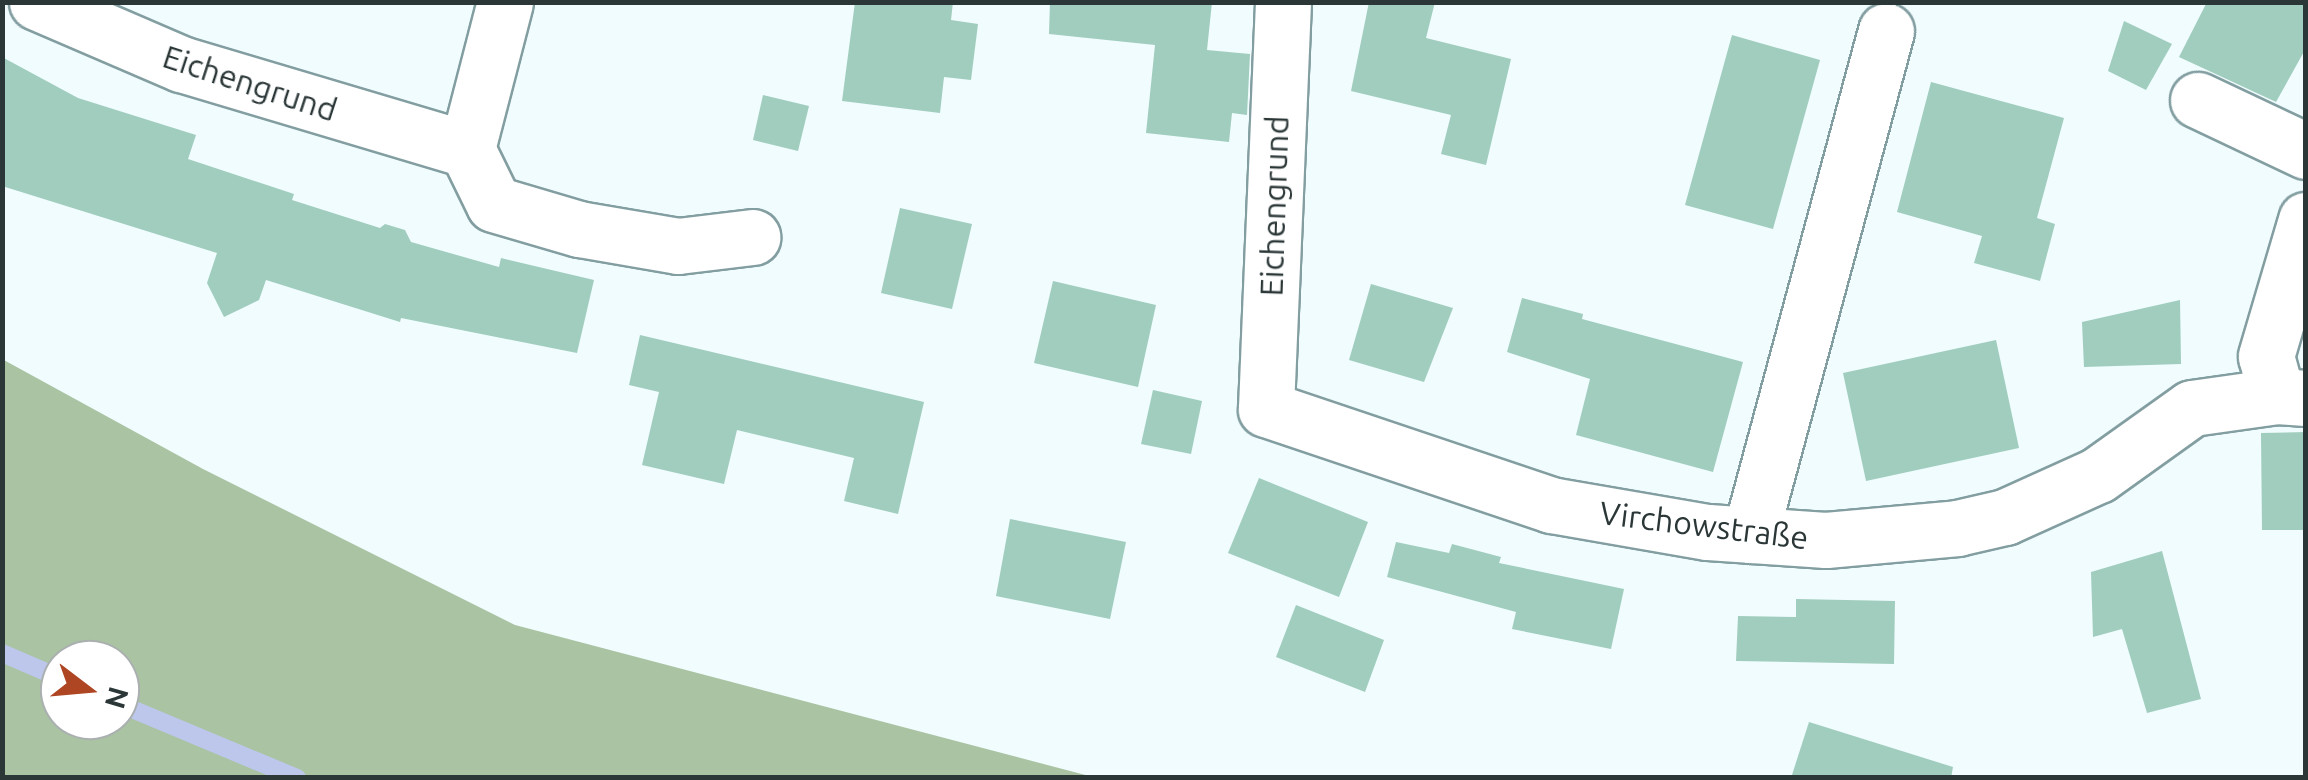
<!DOCTYPE html>
<html>
<head>
<meta charset="utf-8">
<style>
	body { margin:0 }
	#map { position:relative; width:2308px; height:780px; overflow:hidden; background:#f0fcfd; font-family:Ubuntu,sans-serif }
	div>[style] { position:absolute }
	[style*='--x'] { left:calc(var(--x)*1px); top:calc(var(--y)*1px); width:calc(var(--w)*1px); rotate:calc(var(--a)*1deg) }
	.forest>* { inset:0; background:#aac3a3 }
	.stream>* { height:18px; margin:-9px; padding:0 9px; transform-origin:9px; border-radius:9px; background:#bdc7ec }
	.building>* { inset:0; background:#a0cdbe }
	.roads { filter:drop-shadow(2px 0 #839ea1) drop-shadow(-2px 0 #839ea1) drop-shadow(0 2px #839ea1) drop-shadow(0 -2px #839ea1) }
	.minor>* { height:55px; margin:-27.5px; padding:0 27.5px; transform-origin:27.5px; border-radius:27.5px; background:#fff }
	span { translate:-50% -50%; white-space:nowrap; text-align:center; line-height:1.15; -webkit-text-stroke:9px #fff; paint-order:stroke }
	.street-label { font-size:32px; color:#2b3637 }
	.frame { position:absolute; inset:0; border:5px solid #2b3637; pointer-events:none }
	.north { position:absolute; left:40px; top:640px; width:100px; height:100px; box-sizing:border-box; background:#fff; border:2px solid #aaafaf; border-radius:50%; rotate:106deg; font-size:28px; font-weight:700; line-height:40px; text-align:center; color:#2b3637 }
	.north::after { content:''; display:block; margin:auto; width:35px; height:45px; background:#ae4624; clip-path:polygon(50% 0,100% 100%,50% 72%,0 100%) }
</style>
</head>
<body>
<div id="map">
	<div class="forest">
		<i style="clip-path:polygon(evenodd,2px 359px,203px 469px,515px 625px,1093px 777px,3px 777px,2px 359px,60px 660px,120px 660px,120px 720px,60px 720px,60px 660px)"></i>
	</div>
	<div class="stream">
		<i style="--x:2;--y:653;--w:63;--a:23.3"></i>
		<i style="--x:120;--y:704;--w:192;--a:22.7"></i>
	</div>
	<div class="building">
		<i style="clip-path:polygon(855px 2px,953px 2px,951px 20px,978px 24px,971px 80px,944px 77px,940px 113px,842px 101px)"></i>
		<i style="clip-path:polygon(1050px 2px,1212px 2px,1207px 50px,1250px 54px,1247px 115px,1232px 113px,1229px 142px,1146px 133px,1155px 45px,1049px 34px)"></i>
		<i style="clip-path:polygon(1369px 2px,1435px 2px,1426px 38px,1511px 59px,1486px 165px,1441px 154px,1451px 115px,1351px 91px)"></i>
		<i style="clip-path:polygon(2207px 2px,2306px 2px,2306px 48px,2276px 102px,2179px 57px)"></i>
		<i style="clip-path:polygon(2124px 21px,2172px 44px,2146px 90px,2108px 71px)"></i>
		<i style="clip-path:polygon(1732px 35px,1820px 60px,1773px 229px,1685px 205px)"></i>
		<i style="clip-path:polygon(2px 57px,78px 98px,196px 135px,188px 159px,294px 194px,292px 200px,380px 228px,385px 224px,405px 230px,411px 242px,499px 267px,501px 258px,594px 280px,577px 353px,401px 318px,400px 322px,266px 280px,259px 300px,224px 317px,207px 283px,217px 253px,2px 186px)"></i>
		<i style="clip-path:polygon(1931px 82px,2064px 118px,2037px 218px,2055px 224px,2040px 281px,1974px 263px,1982px 236px,1897px 212px)"></i>
		<i style="clip-path:polygon(763px 95px,809px 106px,798px 151px,753px 140px)"></i>
		<i style="clip-path:polygon(900px 208px,972px 224px,952px 309px,881px 293px)"></i>
		<i style="clip-path:polygon(1053px 281px,1156px 305px,1138px 387px,1034px 363px)"></i>
		<i style="clip-path:polygon(1371px 284px,1453px 308px,1424px 382px,1349px 360px)"></i>
		<i style="clip-path:polygon(1522px 298px,1583px 314px,1582px 319px,1743px 362px,1713px 472px,1576px 435px,1590px 379px,1507px 352px)"></i>
		<i style="clip-path:polygon(2180px 300px,2181px 364px,2084px 367px,2082px 322px)"></i>
		<i style="clip-path:polygon(640px 335px,924px 402px,898px 514px,844px 501px,854px 458px,737px 430px,724px 484px,642px 465px,659px 392px,629px 385px)"></i>
		<i style="clip-path:polygon(1996px 340px,2019px 448px,1866px 481px,1843px 373px)"></i>
		<i style="clip-path:polygon(1153px 390px,1202px 401px,1191px 454px,1141px 444px)"></i>
		<i style="clip-path:polygon(2306px 432px,2306px 530px,2262px 530px,2261px 433px)"></i>
		<i style="clip-path:polygon(1259px 478px,1368px 522px,1339px 597px,1228px 553px)"></i>
		<i style="clip-path:polygon(1010px 519px,1126px 542px,1110px 619px,996px 596px)"></i>
		<i style="clip-path:polygon(1396px 542px,1449px 553px,1452px 544px,1501px 557px,1499px 563px,1624px 589px,1611px 649px,1512px 629px,1516px 612px,1387px 577px)"></i>
		<i style="clip-path:polygon(2162px 551px,2201px 699px,2147px 713px,2122px 629px,2093px 637px,2091px 572px)"></i>
		<i style="clip-path:polygon(1796px 599px,1895px 601px,1894px 664px,1736px 661px,1738px 616px,1796px 617px)"></i>
		<i style="clip-path:polygon(1296px 605px,1384px 640px,1365px 692px,1276px 657px)"></i>
		<i style="clip-path:polygon(1809px 722px,1953px 767px,1951px 778px,1791px 778px)"></i>
	</div>
	<div class="roads">
		<div class="minor">
			<i style="--x:37;--y:2;--w:157;--a:23.3"></i>
			<i style="--x:181;--y:64;--w:298;--a:16.6"></i>
			<i style="--x:505;--y:2;--w:152;--a:104.5"></i>
			<i style="--x:467;--y:149;--w:61;--a:63.9"></i>
			<i style="--x:494;--y:204;--w:89;--a:16.4"></i>
			<i style="--x:579;--y:229;--w:100;--a:9.7"></i>
			<i style="--x:678;--y:246;--w:75;--a:-6.9"></i>
			<i style="--x:1283;--y:2;--w:407;--a:92.4"></i>
			<i style="--x:1266;--y:409;--w:301;--a:18.6"></i>
			<i style="--x:1551;--y:505;--w:159;--a:9.8"></i>
			<i style="--x:1708;--y:532;--w:118;--a:3.9"></i>
			<i style="--x:1826;--y:540;--w:132;--a:-5.2"></i>
			<i style="--x:1957;--y:528;--w:49;--a:-12.9"></i>
			<i style="--x:2005;--y:517;--w:102;--a:-24.3"></i>
			<i style="--x:2098;--y:475;--w:115;--a:-35.5"></i>
			<i style="--x:2192;--y:408;--w:86;--a:-8"></i>
			<i style="--x:2277;--y:396;--w:29;--a:4"></i>
			<i style="--x:2198;--y:100;--w:119;--a:25.3"></i>
			<i style="--x:2277;--y:396;--w:41;--a:-105.4"></i>
			<i style="--x:2266;--y:356;--w:142;--a:-73.6"></i>
			<i style="--x:1750;--y:535;--w:522;--a:-74.9"></i>
		</div>
	</div>
	<div class="street-label">
		<span style="left:250px;top:83px;rotate:18deg">Eichengrund</span>
		<span style="left:1274px;top:206px;rotate:-88deg">Eichengrund</span>
		<span style="left:1704px;top:525px;rotate:7deg">Virchowstraße</span>
	</div>
	<div class="frame"></div>
	<div class="north">N</div>
</div>
</body>
</html>
